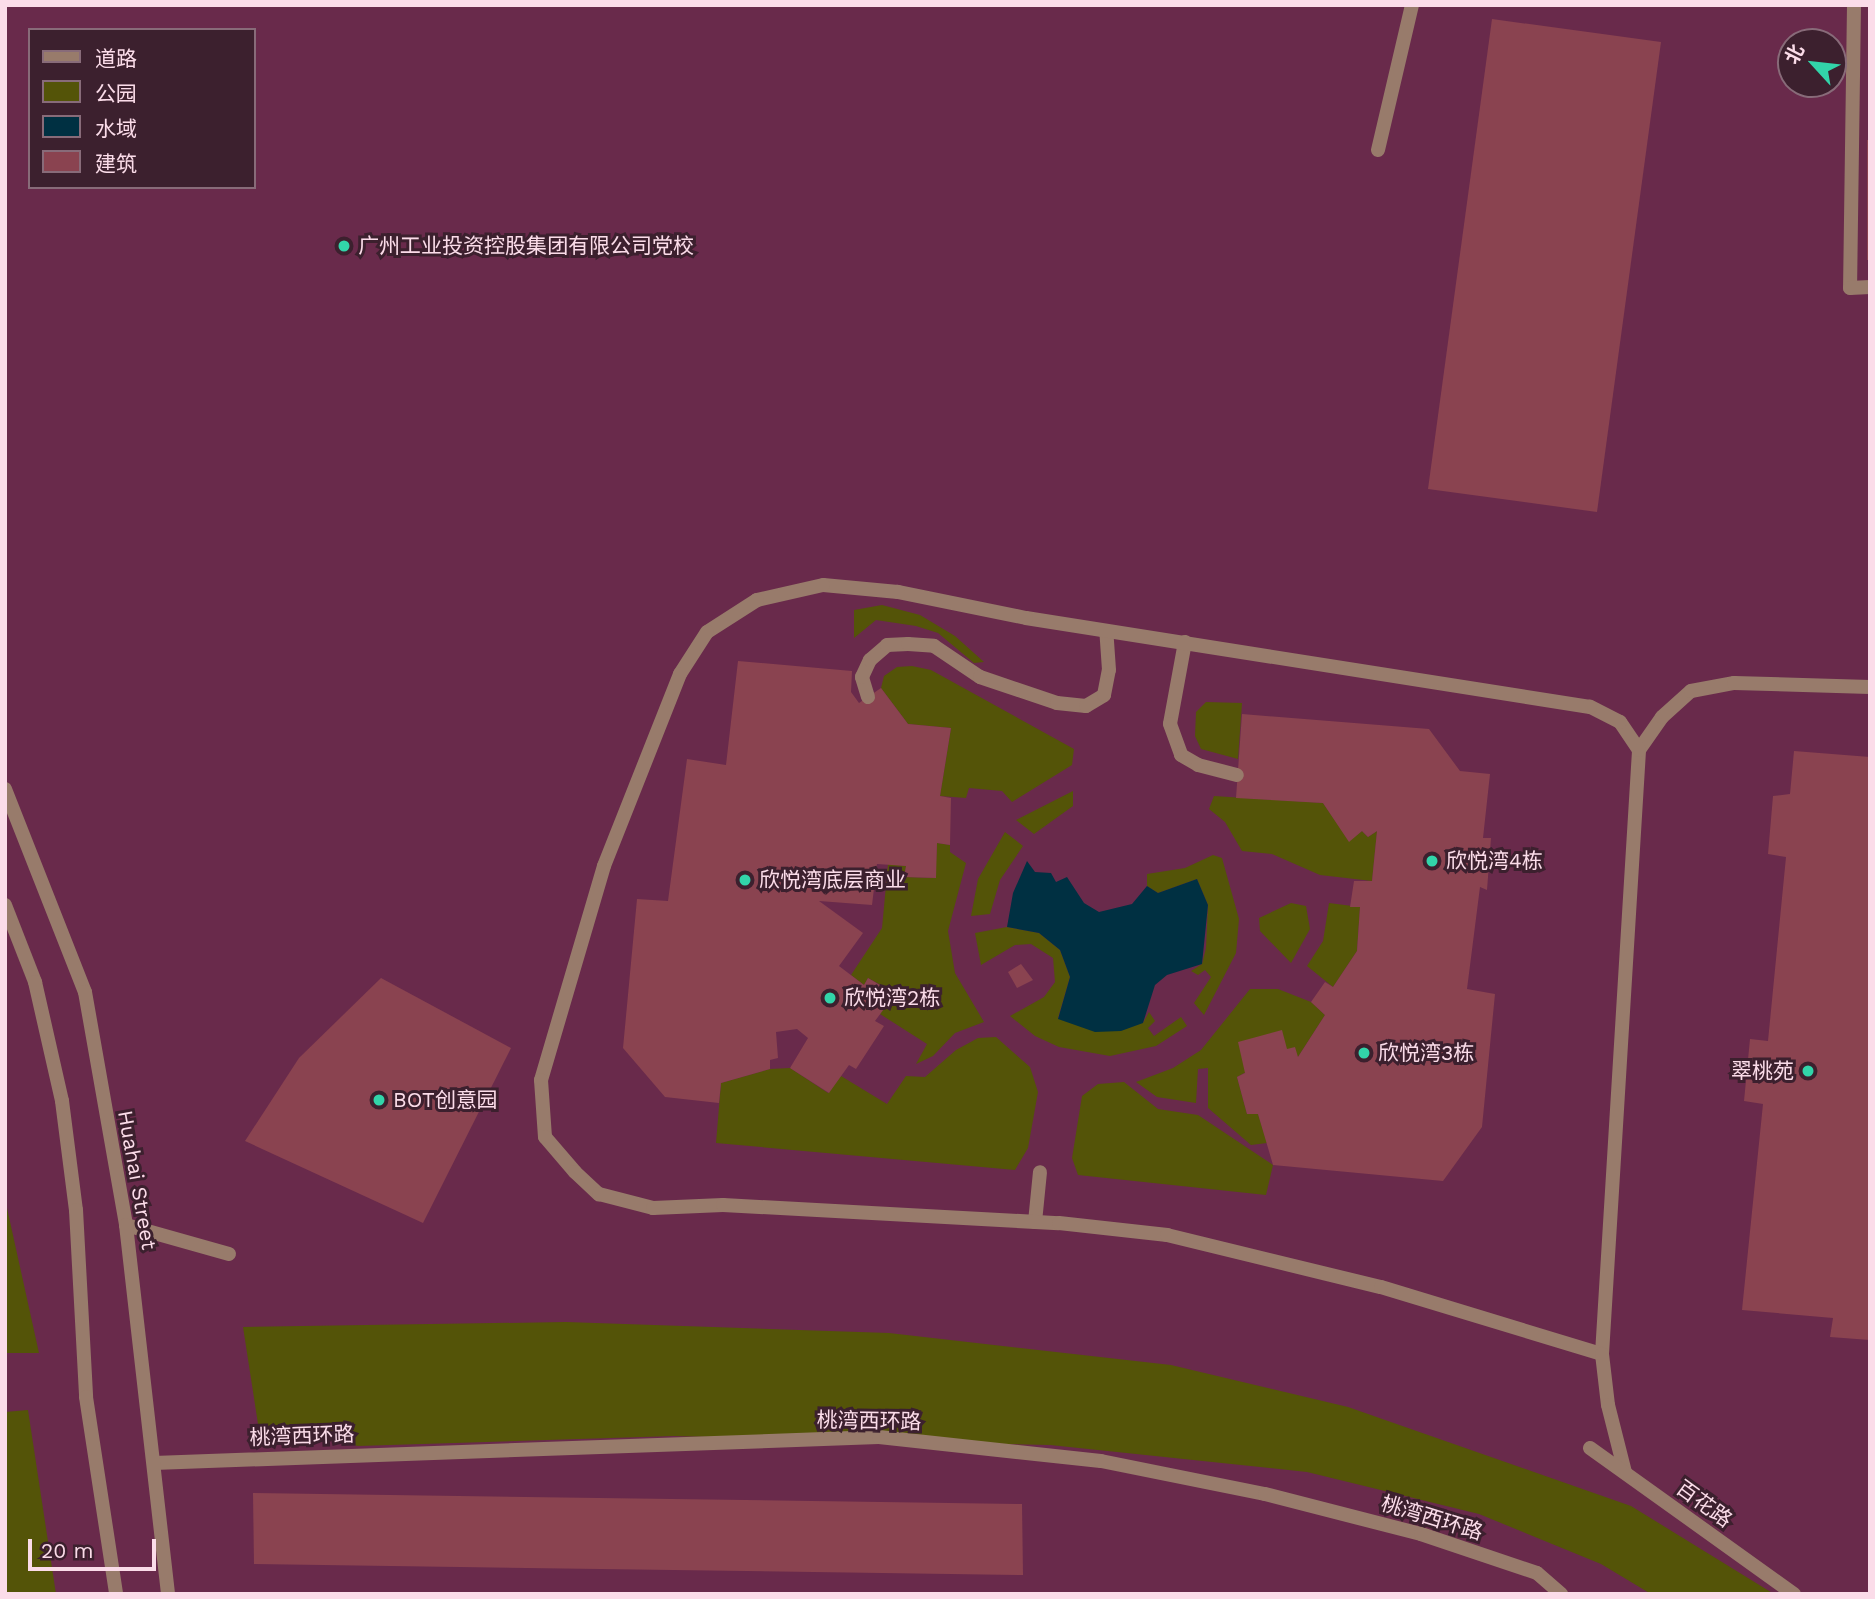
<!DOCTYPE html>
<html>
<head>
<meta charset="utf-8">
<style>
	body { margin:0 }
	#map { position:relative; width:1875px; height:1599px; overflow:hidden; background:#692a4b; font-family:"Work Sans","Noto Sans SC",sans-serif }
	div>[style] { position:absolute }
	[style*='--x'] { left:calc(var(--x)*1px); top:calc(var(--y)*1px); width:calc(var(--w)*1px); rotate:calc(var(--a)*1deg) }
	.green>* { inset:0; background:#545408 }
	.water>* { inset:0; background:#003042 }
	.building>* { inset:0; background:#8a4350 }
	.service>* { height:14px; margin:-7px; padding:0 7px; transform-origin:7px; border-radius:7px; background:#987b6b }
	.minor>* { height:14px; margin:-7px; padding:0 7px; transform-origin:7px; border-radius:7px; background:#987b6b }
	.tertiary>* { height:14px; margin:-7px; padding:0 7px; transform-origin:7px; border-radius:7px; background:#987b6b }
	.dots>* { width:19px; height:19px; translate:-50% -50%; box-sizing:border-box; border:4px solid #3c202e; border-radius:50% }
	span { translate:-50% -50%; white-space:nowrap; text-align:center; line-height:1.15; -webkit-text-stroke:6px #3c202e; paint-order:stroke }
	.poi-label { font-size:21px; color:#fbdce9 }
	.left { translate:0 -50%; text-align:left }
	.right { translate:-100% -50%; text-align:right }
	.street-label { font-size:21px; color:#fbdce9 }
	.frame { position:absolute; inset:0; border:7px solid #fbdce9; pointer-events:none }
	.legend { position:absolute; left:28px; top:28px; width:228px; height:161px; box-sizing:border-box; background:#3c202e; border:2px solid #886b79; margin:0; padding:9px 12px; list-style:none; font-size:21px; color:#fbdce9 }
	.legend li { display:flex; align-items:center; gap:14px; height:35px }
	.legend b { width:35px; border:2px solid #886b79 }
	.north { position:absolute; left:1777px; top:28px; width:70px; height:70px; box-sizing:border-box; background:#3c202e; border:2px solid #886b79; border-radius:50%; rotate:297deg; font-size:19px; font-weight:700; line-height:28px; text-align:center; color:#fbdce9 }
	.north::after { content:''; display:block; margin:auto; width:24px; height:32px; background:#32d4a9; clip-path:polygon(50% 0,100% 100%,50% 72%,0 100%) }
	.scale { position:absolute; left:28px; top:1539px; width:128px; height:32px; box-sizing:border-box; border:4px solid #fbdce9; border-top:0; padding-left:9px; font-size:21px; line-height:24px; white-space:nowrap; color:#fbdce9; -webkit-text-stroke:5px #3c202e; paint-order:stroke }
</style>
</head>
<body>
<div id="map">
	<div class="green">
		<i style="clip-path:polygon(882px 605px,920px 615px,955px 636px,984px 662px,974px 663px,938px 633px,916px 626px,876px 620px,854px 638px,854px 610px)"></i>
		<i style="clip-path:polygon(912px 666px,931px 670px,1074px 749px,1072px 765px,1012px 802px,1002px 791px,969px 788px,966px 798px,940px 796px,951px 728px,908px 724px,881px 688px,884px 676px,897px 667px)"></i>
		<i style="clip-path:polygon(1206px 702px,1242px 703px,1238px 759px,1201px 749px,1195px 736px,1196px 712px)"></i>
		<i style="clip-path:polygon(1073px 791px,1073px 806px,1034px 834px,1016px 820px)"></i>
		<i style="clip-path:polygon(1214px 796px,1323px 803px,1349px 841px,1362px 831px,1368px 837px,1377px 831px,1372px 881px,1320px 875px,1272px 854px,1242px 851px,1225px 822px,1209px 809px)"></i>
		<i style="clip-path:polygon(1005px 832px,1023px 846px,1000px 880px,990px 914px,971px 916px,978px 879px)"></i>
		<i style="clip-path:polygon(937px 843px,950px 845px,950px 852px,966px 863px,948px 931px,955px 973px,984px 1022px,955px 1033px,933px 1056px,916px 1064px,927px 1044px,880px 1014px,895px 993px,868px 978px,864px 985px,851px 975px,882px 928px,888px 864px,906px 866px,905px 877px,935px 878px)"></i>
		<i style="clip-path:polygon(1213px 855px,1222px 858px,1239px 919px,1236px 953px,1204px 1015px,1194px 1003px,1211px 977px,1205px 970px,1198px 975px,1191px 971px,1202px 964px,1206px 948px,1208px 905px,1197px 879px,1158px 893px,1147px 886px,1147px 874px,1185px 868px)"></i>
		<i style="clip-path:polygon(1291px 903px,1306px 906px,1310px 929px,1291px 963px,1260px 931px,1259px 918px)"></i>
		<i style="clip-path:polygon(1329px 903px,1360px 907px,1357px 951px,1333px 987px,1307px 966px,1323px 941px)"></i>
		<i style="clip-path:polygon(1007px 927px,1039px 933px,1060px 950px,1070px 977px,1058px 1018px,1143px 1023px,1149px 1012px,1155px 1021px,1148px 1028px,1154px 1036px,1181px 1017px,1187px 1026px,1156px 1046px,1110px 1056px,1059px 1047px,1035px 1036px,1010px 1016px,1044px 997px,1055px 982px,1053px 958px,1031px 944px,1015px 945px,981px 965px,975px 933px)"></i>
		<i style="clip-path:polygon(1250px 989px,1278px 989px,1311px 1002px,1325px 1015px,1298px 1057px,1287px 1049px,1237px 1077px,1247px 1114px,1258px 1114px,1267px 1143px,1251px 1145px,1208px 1108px,1208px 1068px,1198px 1069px,1196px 1103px,1157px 1097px,1136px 1082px,1173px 1068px,1201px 1050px)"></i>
		<i style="clip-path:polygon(996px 1037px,1030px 1067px,1038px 1092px,1028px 1148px,1015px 1170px,716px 1143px,721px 1083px,770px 1069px,790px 1068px,828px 1093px,841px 1076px,887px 1104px,906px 1076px,925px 1077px,956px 1050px,978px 1038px)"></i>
		<i style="clip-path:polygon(1124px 1082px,1158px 1109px,1198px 1115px,1273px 1165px,1266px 1195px,1078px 1175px,1072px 1158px,1082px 1096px,1098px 1084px)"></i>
		<i style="clip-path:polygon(5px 1199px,39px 1353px,5px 1353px)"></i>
		<i style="clip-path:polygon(566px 1322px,889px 1333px,1171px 1365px,1348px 1407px,1631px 1506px,1774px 1594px,1651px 1594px,1601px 1564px,1479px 1514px,1307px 1472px,1050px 1445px,673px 1436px,358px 1446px,258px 1424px,243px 1327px)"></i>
		<i style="clip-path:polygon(28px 1410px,56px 1594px,5px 1594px,5px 1412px)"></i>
	</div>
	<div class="water">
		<i style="clip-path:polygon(1027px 861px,1035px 872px,1051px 873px,1056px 882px,1067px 877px,1084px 903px,1099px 912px,1132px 904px,1147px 886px,1158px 893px,1197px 879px,1208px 905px,1202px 964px,1167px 975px,1155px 985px,1143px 1023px,1121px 1031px,1095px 1032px,1058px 1019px,1070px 977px,1060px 950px,1039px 933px,1007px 927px,1013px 893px)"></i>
	</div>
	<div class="building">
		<i style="clip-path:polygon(1492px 19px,1661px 42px,1597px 512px,1428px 489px)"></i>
		<i style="clip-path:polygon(1867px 140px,1870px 140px,1870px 260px,1867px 260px)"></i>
		<i style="clip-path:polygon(738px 661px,852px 671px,851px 692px,859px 703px,881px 688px,908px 724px,951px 728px,940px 796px,951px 798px,950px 845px,937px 843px,936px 878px,904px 877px,906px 866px,877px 864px,872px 905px,819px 901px,863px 933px,839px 966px,864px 985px,868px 978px,895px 994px,875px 1021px,884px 1026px,856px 1069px,849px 1065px,829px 1093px,790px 1068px,808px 1038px,797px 1029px,776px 1032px,778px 1058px,770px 1060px,770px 1069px,721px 1083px,719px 1103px,665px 1097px,623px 1048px,637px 899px,668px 901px,687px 759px,726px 765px)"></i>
		<i style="clip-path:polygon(1242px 714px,1429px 729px,1460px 771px,1490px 774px,1483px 838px,1491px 838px,1487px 890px,1480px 887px,1467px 989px,1495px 994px,1482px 1127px,1443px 1181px,1273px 1165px,1258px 1114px,1247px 1114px,1237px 1077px,1245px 1073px,1238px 1042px,1282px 1030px,1287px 1049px,1295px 1047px,1298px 1057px,1325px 1015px,1311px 1002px,1325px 982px,1333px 987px,1357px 951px,1360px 907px,1350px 907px,1354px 881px,1372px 881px,1377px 831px,1368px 837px,1362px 831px,1349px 842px,1323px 803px,1236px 798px)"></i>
		<i style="clip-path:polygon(1794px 751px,1870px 757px,1870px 1340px,1830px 1337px,1833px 1318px,1742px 1310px,1763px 1104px,1744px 1101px,1750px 1039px,1768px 1041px,1786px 857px,1768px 854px,1773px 796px,1790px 794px)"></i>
		<i style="clip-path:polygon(1021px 964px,1033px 980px,1017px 988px,1008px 972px)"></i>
		<i style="clip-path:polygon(381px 978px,511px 1048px,423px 1223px,245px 1141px,299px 1058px)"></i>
		<i style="clip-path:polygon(253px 1493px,1022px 1504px,1023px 1575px,254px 1564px)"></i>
	</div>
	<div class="service">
		<i style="--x:1854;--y:5;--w:283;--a:90.8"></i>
		<i style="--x:1850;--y:288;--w:20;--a:-3"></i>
		<i style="--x:1378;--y:150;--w:149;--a:-76.8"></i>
		<i style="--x:1185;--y:642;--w:83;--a:100.4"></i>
		<i style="--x:1170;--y:724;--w:33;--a:70"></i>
		<i style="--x:1181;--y:755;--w:20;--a:30"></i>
		<i style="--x:1198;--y:765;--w:40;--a:14.4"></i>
		<i style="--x:868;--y:697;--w:21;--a:-107"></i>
		<i style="--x:862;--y:677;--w:19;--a:-65"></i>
		<i style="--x:870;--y:660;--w:23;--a:-41"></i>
		<i style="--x:887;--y:645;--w:21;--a:-3"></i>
		<i style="--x:908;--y:644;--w:26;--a:4"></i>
		<i style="--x:934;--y:646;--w:55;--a:34"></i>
		<i style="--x:980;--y:677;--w:81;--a:18.7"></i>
		<i style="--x:1057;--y:703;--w:29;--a:6"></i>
		<i style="--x:1086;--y:706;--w:21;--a:-31"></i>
		<i style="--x:1104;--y:695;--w:25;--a:-79"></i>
		<i style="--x:1109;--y:670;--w:39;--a:-94"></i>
		<i style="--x:1035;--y:1222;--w:50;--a:-84.3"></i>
		<i style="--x:154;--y:1463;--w:725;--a:-2.05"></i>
		<i style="--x:879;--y:1437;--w:223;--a:6.2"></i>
		<i style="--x:1101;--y:1461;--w:167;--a:11.4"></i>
		<i style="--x:1265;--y:1494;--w:161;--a:14.4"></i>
		<i style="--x:1421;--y:1534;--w:122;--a:18.6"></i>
		<i style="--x:1537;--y:1573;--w:32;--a:41"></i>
	</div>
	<div class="minor">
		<i style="--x:1639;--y:750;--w:40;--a:-55.1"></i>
		<i style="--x:1662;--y:717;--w:39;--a:-42"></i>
		<i style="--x:1691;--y:691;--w:44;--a:-10.5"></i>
		<i style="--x:1734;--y:683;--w:136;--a:1.7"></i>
		<i style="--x:126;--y:1225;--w:107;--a:15.7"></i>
		<i style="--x:1602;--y:1354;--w:605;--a:-86.49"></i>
		<i style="--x:1639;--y:750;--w:34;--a:-124"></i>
		<i style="--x:1620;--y:722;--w:34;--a:-153"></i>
		<i style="--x:1590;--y:707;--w:571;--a:-171.03"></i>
		<i style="--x:1026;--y:618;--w:131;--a:-168.5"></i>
		<i style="--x:898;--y:592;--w:75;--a:-174.7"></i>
		<i style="--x:823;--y:585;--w:68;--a:167.2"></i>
		<i style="--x:757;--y:600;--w:59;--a:147.4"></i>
		<i style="--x:707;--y:632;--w:50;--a:122.7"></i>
		<i style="--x:680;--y:674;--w:206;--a:111.6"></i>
		<i style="--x:604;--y:866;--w:223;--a:106.4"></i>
		<i style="--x:541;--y:1080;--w:57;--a:86"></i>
		<i style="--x:545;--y:1137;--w:46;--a:49.4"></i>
		<i style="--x:575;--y:1172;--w:33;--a:43"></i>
		<i style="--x:599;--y:1194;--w:56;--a:14.5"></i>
		<i style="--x:653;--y:1208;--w:70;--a:-2.5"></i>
		<i style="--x:723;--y:1205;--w:336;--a:3.1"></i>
		<i style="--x:1059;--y:1223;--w:109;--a:6.3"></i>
		<i style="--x:1167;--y:1235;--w:220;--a:13.7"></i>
		<i style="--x:1381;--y:1287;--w:231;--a:16.9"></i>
		<i style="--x:1602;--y:1354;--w:51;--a:83.3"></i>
		<i style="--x:1608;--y:1405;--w:69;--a:75.8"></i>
		<i style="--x:1590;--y:1448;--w:251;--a:35.6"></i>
	</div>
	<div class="tertiary">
		<i style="--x:5;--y:789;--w:218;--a:68.5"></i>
		<i style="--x:85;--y:992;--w:237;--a:80"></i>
		<i style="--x:126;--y:1225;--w:371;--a:83.5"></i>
		<i style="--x:5;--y:905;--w:83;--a:68.7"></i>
		<i style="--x:35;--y:982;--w:122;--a:77.2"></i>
		<i style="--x:62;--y:1101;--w:110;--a:82.7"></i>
		<i style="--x:76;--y:1210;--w:187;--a:86.9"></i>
		<i style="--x:86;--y:1397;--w:199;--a:81.3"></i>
	</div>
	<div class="dots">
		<i style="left:344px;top:246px;background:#32d4a9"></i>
		<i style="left:1432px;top:861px;background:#32d4a9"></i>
		<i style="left:745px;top:880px;background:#32d4a9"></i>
		<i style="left:830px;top:998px;background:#32d4a9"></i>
		<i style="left:1364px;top:1053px;background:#32d4a9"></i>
		<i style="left:1808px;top:1071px;background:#32d4a9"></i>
		<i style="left:379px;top:1100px;background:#32d4a9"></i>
	</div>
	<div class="poi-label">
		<span class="left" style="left:358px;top:246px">广州工业投资控股集团有限公司党校</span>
		<span class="left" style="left:1446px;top:861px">欣悦湾4栋</span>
		<span class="left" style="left:759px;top:880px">欣悦湾底层商业</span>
		<span class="left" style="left:844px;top:998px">欣悦湾2栋</span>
		<span class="left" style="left:1378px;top:1053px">欣悦湾3栋</span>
		<span class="right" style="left:1794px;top:1071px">翠桃苑</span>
		<span class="left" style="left:393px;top:1100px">BOT创意园</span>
	</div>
	<div class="street-label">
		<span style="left:137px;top:1180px;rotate:80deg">Huahai Street</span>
		<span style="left:869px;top:1421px;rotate:1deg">桃湾西环路</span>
		<span style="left:302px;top:1436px;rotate:-2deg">桃湾西环路</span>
		<span style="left:1704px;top:1504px;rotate:36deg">百花路</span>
		<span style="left:1432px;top:1518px;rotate:17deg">桃湾西环路</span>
	</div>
	<div class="frame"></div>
	<ul class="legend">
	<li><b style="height:9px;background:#987b6b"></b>道路</li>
	<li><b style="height:19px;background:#545408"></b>公园</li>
	<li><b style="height:19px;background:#003042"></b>水域</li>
	<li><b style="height:19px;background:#8a4350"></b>建筑</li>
	</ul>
	<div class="north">北</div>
	<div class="scale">20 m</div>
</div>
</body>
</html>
